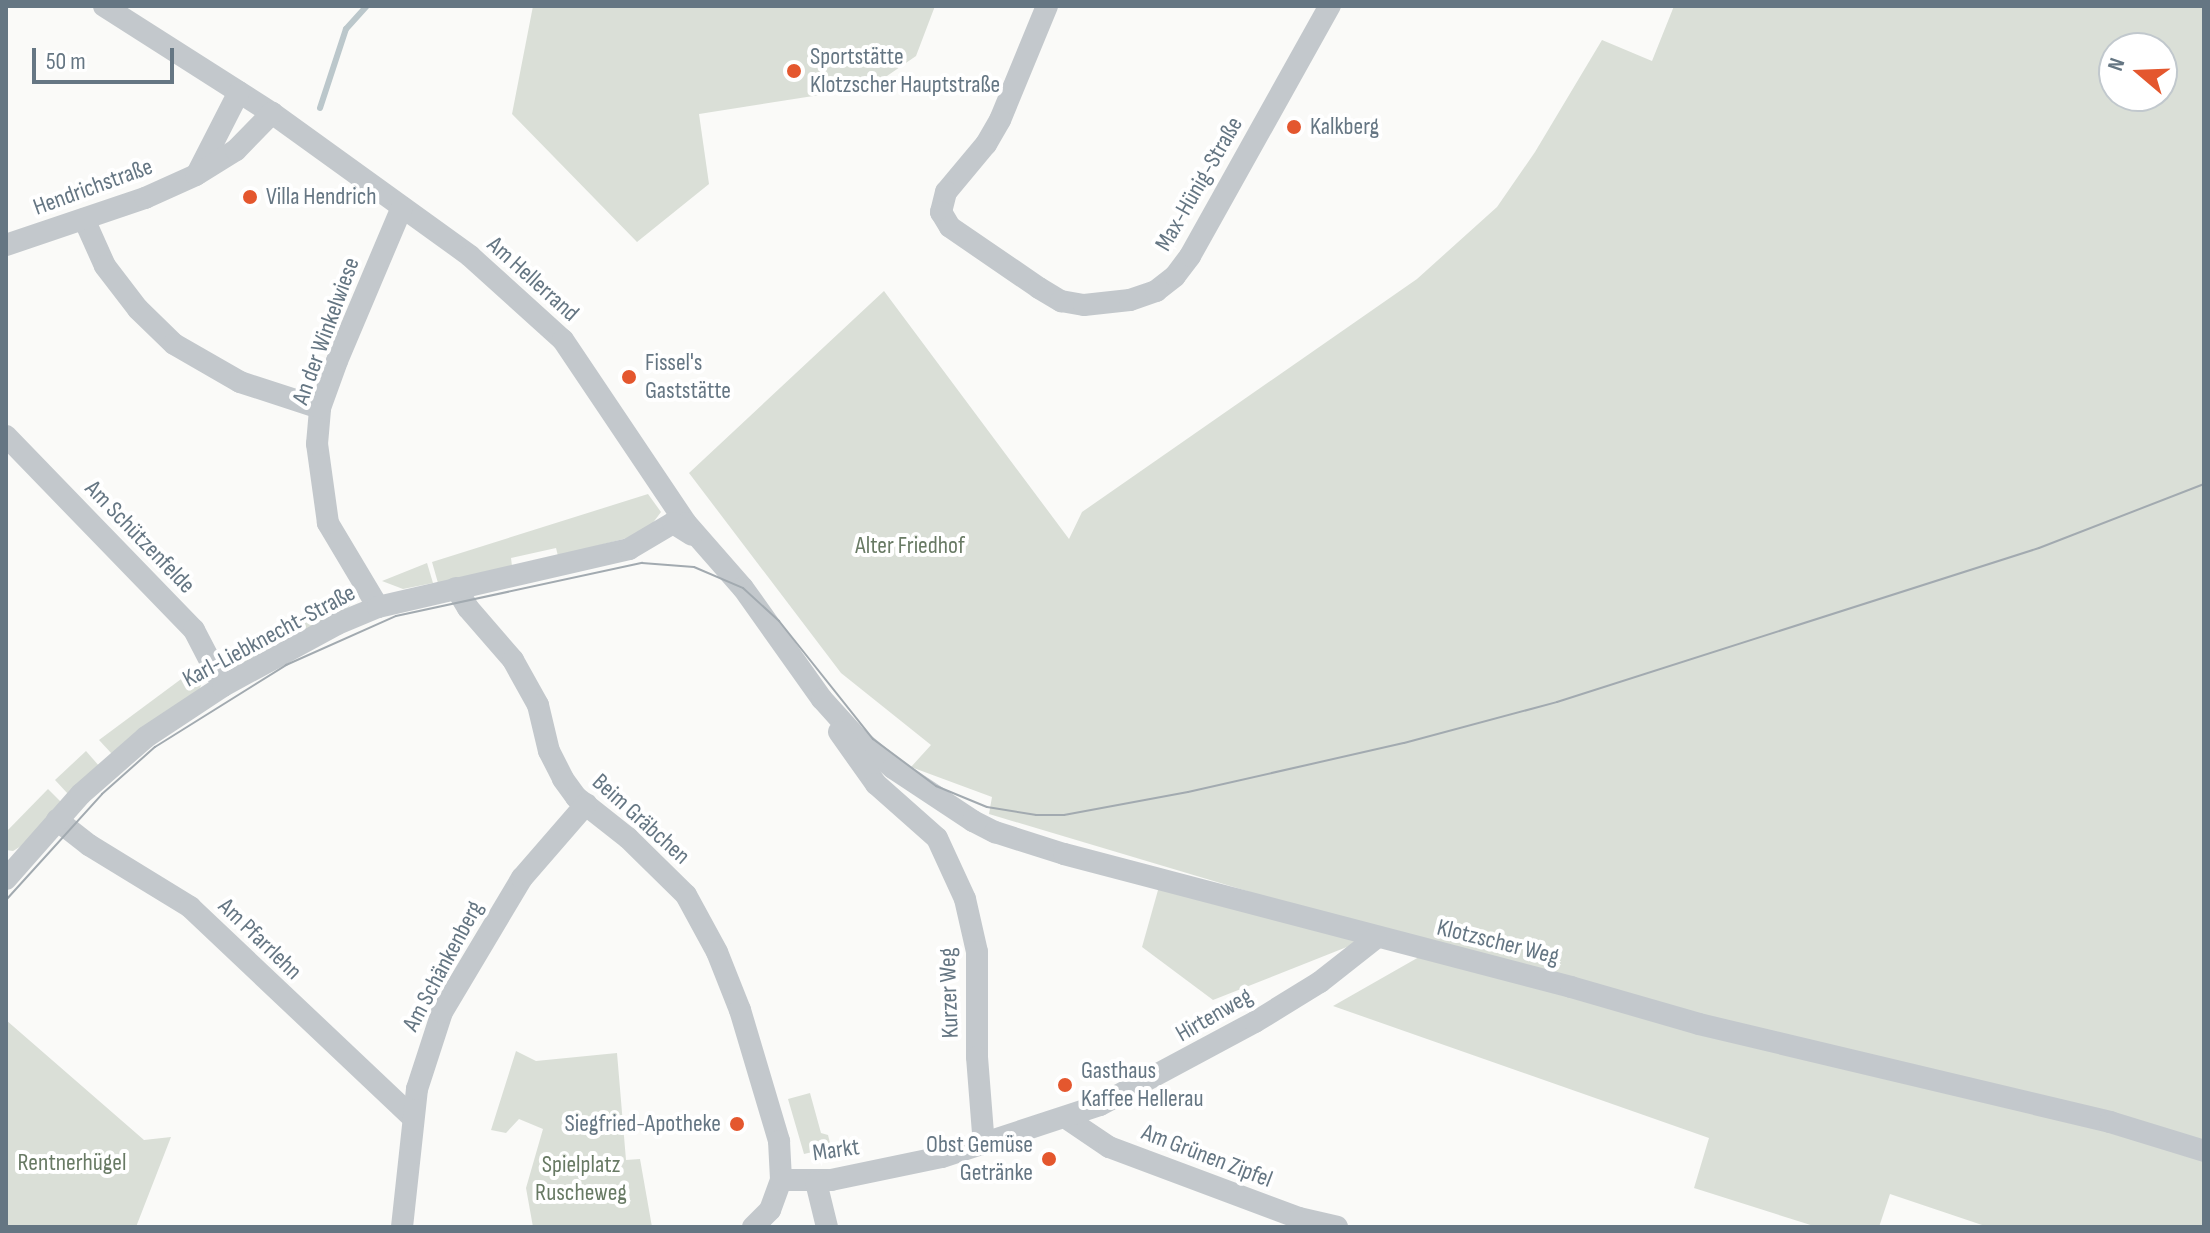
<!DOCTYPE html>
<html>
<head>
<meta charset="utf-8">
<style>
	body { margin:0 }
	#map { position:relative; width:2210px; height:1233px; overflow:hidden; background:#fafaf8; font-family:"Sofia Sans Condensed",sans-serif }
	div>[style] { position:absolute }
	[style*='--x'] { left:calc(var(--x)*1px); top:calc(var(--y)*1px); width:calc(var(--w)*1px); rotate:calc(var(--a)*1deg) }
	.green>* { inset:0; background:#dadfd7 }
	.stream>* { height:6px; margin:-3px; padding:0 3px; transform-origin:3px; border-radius:3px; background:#bbc7cb }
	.minor>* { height:22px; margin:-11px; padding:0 11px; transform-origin:11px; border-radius:11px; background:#c3c8cc }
	.tram>* { height:2px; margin:-1px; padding:0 1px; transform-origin:1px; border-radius:1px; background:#a2aab0 }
	.dots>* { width:22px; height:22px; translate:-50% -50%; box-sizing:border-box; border:4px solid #fff; border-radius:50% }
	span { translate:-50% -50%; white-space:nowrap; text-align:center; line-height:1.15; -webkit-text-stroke:8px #fff; paint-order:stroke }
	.poi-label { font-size:24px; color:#657683 }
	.left { translate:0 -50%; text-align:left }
	.right { translate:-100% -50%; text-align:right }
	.street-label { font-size:24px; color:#657683 }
	.park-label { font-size:24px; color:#687a64 }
	.frame { position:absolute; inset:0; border:8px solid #657683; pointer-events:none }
	.north { position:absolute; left:2098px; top:32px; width:80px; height:80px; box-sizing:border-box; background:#fff; border:2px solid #c1c8cd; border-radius:50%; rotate:289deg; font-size:22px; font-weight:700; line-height:32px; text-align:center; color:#657683 }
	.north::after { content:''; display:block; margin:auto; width:28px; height:36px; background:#e4572e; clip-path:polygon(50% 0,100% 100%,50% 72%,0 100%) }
	.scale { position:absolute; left:32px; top:48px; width:142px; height:36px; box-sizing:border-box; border:4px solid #657683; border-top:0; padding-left:10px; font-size:24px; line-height:28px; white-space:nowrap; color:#657683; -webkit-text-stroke:6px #fff; paint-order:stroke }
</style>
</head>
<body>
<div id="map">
	<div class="green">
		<i style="clip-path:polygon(533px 6px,935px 6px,916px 56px,871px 87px,699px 114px,709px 184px,637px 242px,512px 114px)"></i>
		<i style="clip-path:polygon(evenodd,1674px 6px,2204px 6px,2204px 1227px,1988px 1227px,1890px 1194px,1879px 1227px,1817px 1227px,1694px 1188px,1709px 1138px,1333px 1006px,1419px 957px,1247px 891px,989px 814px,992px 797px,911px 767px,931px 745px,841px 673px,689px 473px,884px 291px,1069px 539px,1082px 512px,1417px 279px,1497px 207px,1535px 152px,1602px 40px,1652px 61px,1674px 6px,2114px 48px,2162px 48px,2162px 96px,2114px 96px,2114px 48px)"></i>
		<i style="clip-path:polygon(648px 494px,661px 512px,652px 524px,631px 537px,558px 556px,556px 548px,511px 558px,512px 566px,438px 583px,432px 562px)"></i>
		<i style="clip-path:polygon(427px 563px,433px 583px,403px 589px,382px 581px)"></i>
		<i style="clip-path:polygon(344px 595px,354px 597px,349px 607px,302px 632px,296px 617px)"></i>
		<i style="clip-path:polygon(262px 631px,271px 648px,238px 667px,230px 668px,224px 664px,220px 655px)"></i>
		<i style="clip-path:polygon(196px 668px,202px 680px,200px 689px,112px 754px,99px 740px)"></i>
		<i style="clip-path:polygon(86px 751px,100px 767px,69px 795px,55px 780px)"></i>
		<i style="clip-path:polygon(48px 789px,63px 804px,26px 843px,13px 851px,6px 850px,6px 832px)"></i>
		<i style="clip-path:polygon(1160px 883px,1367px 939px,1213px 1000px,1142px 947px)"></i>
		<i style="clip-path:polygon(6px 1020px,144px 1140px,171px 1137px,136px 1227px,6px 1227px)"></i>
		<i style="clip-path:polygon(516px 1051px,536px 1061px,617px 1053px,626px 1160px,640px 1159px,652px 1227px,533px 1227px,526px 1188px,543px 1129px,519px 1119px,506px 1133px,491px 1130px)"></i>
		<i style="clip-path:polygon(810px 1093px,821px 1133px,828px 1135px,830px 1143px,825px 1149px,804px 1154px,788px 1099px)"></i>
	</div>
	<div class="stream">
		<i style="--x:320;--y:108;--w:83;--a:-71.8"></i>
		<i style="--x:346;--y:29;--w:31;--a:-48"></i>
	</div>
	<div class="minor">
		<i style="--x:104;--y:6;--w:199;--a:32.5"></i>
		<i style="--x:272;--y:113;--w:244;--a:35.8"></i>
		<i style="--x:470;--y:256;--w:125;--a:42.1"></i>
		<i style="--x:563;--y:340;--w:220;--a:56.1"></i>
		<i style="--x:686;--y:523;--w:86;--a:48.8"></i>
		<i style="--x:743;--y:588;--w:136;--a:54.6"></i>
		<i style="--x:822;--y:699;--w:52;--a:48.1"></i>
		<i style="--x:857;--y:738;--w:47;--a:39.8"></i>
		<i style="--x:893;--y:768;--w:96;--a:33.5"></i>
		<i style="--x:973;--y:821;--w:25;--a:27"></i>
		<i style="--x:995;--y:832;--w:72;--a:17.7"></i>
		<i style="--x:1064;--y:854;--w:524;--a:14.7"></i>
		<i style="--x:1571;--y:987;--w:133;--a:16.1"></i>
		<i style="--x:1699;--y:1024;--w:423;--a:13.4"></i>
		<i style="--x:2110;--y:1122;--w:98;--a:17.1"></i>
		<i style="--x:1047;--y:6;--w:123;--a:112.4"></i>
		<i style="--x:1000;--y:120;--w:28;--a:120"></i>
		<i style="--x:986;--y:144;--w:62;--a:129.8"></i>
		<i style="--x:946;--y:192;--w:21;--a:104"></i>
		<i style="--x:941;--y:212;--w:17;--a:59"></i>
		<i style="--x:950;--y:227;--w:108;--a:34.4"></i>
		<i style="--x:1039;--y:288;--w:26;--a:31"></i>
		<i style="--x:1061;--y:301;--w:23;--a:10"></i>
		<i style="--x:1084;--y:305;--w:46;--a:-6.2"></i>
		<i style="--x:1130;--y:300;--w:28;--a:-19"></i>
		<i style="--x:1156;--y:291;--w:24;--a:-38"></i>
		<i style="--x:1175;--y:276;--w:25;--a:-53"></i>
		<i style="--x:1190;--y:256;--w:287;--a:-60.8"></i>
		<i style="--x:197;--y:174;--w:92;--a:-62.9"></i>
		<i style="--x:84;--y:219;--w:51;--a:65.9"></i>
		<i style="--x:105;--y:266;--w:54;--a:52.5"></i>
		<i style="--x:138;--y:309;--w:50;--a:44.2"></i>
		<i style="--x:174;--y:344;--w:76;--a:29.9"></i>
		<i style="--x:240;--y:382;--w:84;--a:18"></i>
		<i style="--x:6;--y:245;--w:147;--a:-18.7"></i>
		<i style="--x:145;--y:198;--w:56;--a:-24.3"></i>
		<i style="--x:196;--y:175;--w:47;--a:-32"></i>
		<i style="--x:236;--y:150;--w:52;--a:-45.8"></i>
		<i style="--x:6;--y:436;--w:270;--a:45.9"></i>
		<i style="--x:194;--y:630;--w:63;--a:62.6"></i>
		<i style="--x:456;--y:588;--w:23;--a:59"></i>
		<i style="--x:468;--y:608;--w:69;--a:49.1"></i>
		<i style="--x:513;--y:660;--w:51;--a:60.9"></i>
		<i style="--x:538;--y:705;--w:47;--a:76.6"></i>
		<i style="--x:549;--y:751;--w:31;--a:63"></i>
		<i style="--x:563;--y:779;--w:22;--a:54"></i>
		<i style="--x:576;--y:797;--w:66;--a:38.3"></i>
		<i style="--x:628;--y:838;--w:81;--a:44.5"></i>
		<i style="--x:686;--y:895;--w:65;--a:61.5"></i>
		<i style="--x:717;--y:952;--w:62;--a:68.4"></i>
		<i style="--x:740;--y:1010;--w:137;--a:73.4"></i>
		<i style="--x:779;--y:1141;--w:39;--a:87"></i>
		<i style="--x:781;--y:1180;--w:32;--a:110"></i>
		<i style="--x:770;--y:1210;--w:24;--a:135"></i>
		<i style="--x:378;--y:607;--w:98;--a:-120.8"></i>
		<i style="--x:328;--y:523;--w:80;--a:-97.9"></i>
		<i style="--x:317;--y:444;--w:36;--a:-85"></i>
		<i style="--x:320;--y:408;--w:50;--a:-70.1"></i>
		<i style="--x:337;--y:361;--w:167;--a:-67.1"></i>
		<i style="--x:839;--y:732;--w:64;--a:54.6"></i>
		<i style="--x:876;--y:784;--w:81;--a:41.5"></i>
		<i style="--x:937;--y:838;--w:67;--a:65.3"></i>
		<i style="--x:965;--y:899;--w:54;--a:77.2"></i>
		<i style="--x:977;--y:952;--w:105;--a:90"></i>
		<i style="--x:977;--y:1057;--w:88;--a:85.5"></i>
		<i style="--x:57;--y:820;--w:41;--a:38"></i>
		<i style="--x:89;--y:845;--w:119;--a:31.5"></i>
		<i style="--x:190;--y:907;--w:306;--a:43.4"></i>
		<i style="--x:6;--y:879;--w:113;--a:-48.6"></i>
		<i style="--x:81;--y:794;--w:86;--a:-41.2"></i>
		<i style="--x:146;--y:737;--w:92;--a:-33.5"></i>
		<i style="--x:223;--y:686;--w:130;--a:-28.5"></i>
		<i style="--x:337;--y:624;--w:44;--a:-22.5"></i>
		<i style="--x:378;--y:607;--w:258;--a:-13"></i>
		<i style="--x:629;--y:549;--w:51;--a:-30.6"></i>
		<i style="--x:673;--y:523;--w:22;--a:32"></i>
		<i style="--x:1066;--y:1118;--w:52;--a:34"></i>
		<i style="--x:1109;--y:1147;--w:203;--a:20.5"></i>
		<i style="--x:1299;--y:1218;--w:39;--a:13"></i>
		<i style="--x:781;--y:1180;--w:50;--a:0"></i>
		<i style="--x:831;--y:1180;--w:113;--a:-11.7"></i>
		<i style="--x:942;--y:1157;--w:166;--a:-18.2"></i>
		<i style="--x:1100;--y:1105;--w:176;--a:-28.2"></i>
		<i style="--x:1255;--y:1022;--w:76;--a:-31.6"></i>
		<i style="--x:1320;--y:982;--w:71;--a:-38.2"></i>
		<i style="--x:816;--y:1182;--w:46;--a:76.3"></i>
		<i style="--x:402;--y:1227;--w:139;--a:-83.8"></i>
		<i style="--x:417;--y:1089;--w:81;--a:-72"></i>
		<i style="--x:442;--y:1012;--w:156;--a:-59.2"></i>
		<i style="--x:522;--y:878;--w:98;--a:-49.1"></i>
	</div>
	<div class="tram">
		<i style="--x:6;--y:900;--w:143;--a:-47.8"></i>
		<i style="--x:102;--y:794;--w:71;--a:-41.6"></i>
		<i style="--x:155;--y:747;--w:155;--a:-32"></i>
		<i style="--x:286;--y:665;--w:120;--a:-24"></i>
		<i style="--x:396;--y:616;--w:252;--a:-12.2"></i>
		<i style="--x:642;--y:563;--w:52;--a:4.4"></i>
		<i style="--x:694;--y:567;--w:53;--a:23.2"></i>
		<i style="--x:743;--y:588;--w:49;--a:42.5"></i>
		<i style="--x:779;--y:621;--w:151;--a:51.5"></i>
		<i style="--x:873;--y:739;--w:79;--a:36.7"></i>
		<i style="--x:936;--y:786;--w:55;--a:22.4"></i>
		<i style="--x:987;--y:807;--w:50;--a:9.3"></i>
		<i style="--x:1036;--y:815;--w:28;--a:0"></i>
		<i style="--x:1064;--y:815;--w:126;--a:-10.5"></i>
		<i style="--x:1188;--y:792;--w:221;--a:-12.8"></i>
		<i style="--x:1404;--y:743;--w:158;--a:-15"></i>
		<i style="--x:1557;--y:702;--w:506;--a:-17.72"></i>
		<i style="--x:2039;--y:548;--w:177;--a:-21.2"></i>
	</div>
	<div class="dots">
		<i style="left:794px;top:71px;background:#e4572e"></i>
		<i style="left:1294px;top:127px;background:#e4572e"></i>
		<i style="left:250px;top:197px;background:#e4572e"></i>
		<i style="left:629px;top:377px;background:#e4572e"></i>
		<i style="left:1065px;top:1085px;background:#e4572e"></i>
		<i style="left:737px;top:1124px;background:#e4572e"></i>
		<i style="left:1049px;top:1159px;background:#e4572e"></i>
	</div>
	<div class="poi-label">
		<span class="left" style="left:810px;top:71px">Sportstätte<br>Klotzscher Hauptstraße</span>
		<span class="left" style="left:1310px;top:127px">Kalkberg</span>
		<span class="left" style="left:266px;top:197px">Villa Hendrich</span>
		<span class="left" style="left:645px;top:377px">Fissel's<br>Gaststätte</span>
		<span class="left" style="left:1081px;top:1085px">Gasthaus<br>Kaffee Hellerau</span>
		<span class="right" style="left:721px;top:1124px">Siegfried-Apotheke</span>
		<span class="right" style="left:1033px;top:1159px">Obst Gemüse<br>Getränke</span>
	</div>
	<div class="street-label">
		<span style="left:1199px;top:184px;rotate:-60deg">Max-Hünig-Straße</span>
		<span style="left:93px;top:187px;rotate:-20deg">Hendrichstraße</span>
		<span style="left:533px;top:279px;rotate:42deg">Am Hellerrand</span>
		<span style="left:326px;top:331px;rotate:-70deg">An der Winkelwiese</span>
		<span style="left:140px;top:537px;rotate:46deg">Am Schützenfelde</span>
		<span style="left:269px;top:636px;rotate:-28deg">Karl-Liebknecht-Straße</span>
		<span style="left:641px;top:819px;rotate:42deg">Beim Gräbchen</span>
		<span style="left:260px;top:939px;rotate:44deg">Am Pfarrlehn</span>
		<span style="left:1498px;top:942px;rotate:14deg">Klotzscher Weg</span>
		<span style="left:443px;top:966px;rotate:-62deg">Am Schänkenberg</span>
		<span style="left:949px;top:993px;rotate:-92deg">Kurzer Weg</span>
		<span style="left:1214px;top:1015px;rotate:-30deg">Hirtenweg</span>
		<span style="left:836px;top:1150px;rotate:-8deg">Markt</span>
		<span style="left:1207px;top:1156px;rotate:21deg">Am Grünen Zipfel</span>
	</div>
	<div class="park-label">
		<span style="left:910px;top:546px">Alter Friedhof</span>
		<span style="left:72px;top:1163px">Rentnerhügel</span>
		<span style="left:581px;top:1179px">Spielplatz<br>Ruscheweg</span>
	</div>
	<div class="frame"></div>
	<div class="north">N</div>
	<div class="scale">50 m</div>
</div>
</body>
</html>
